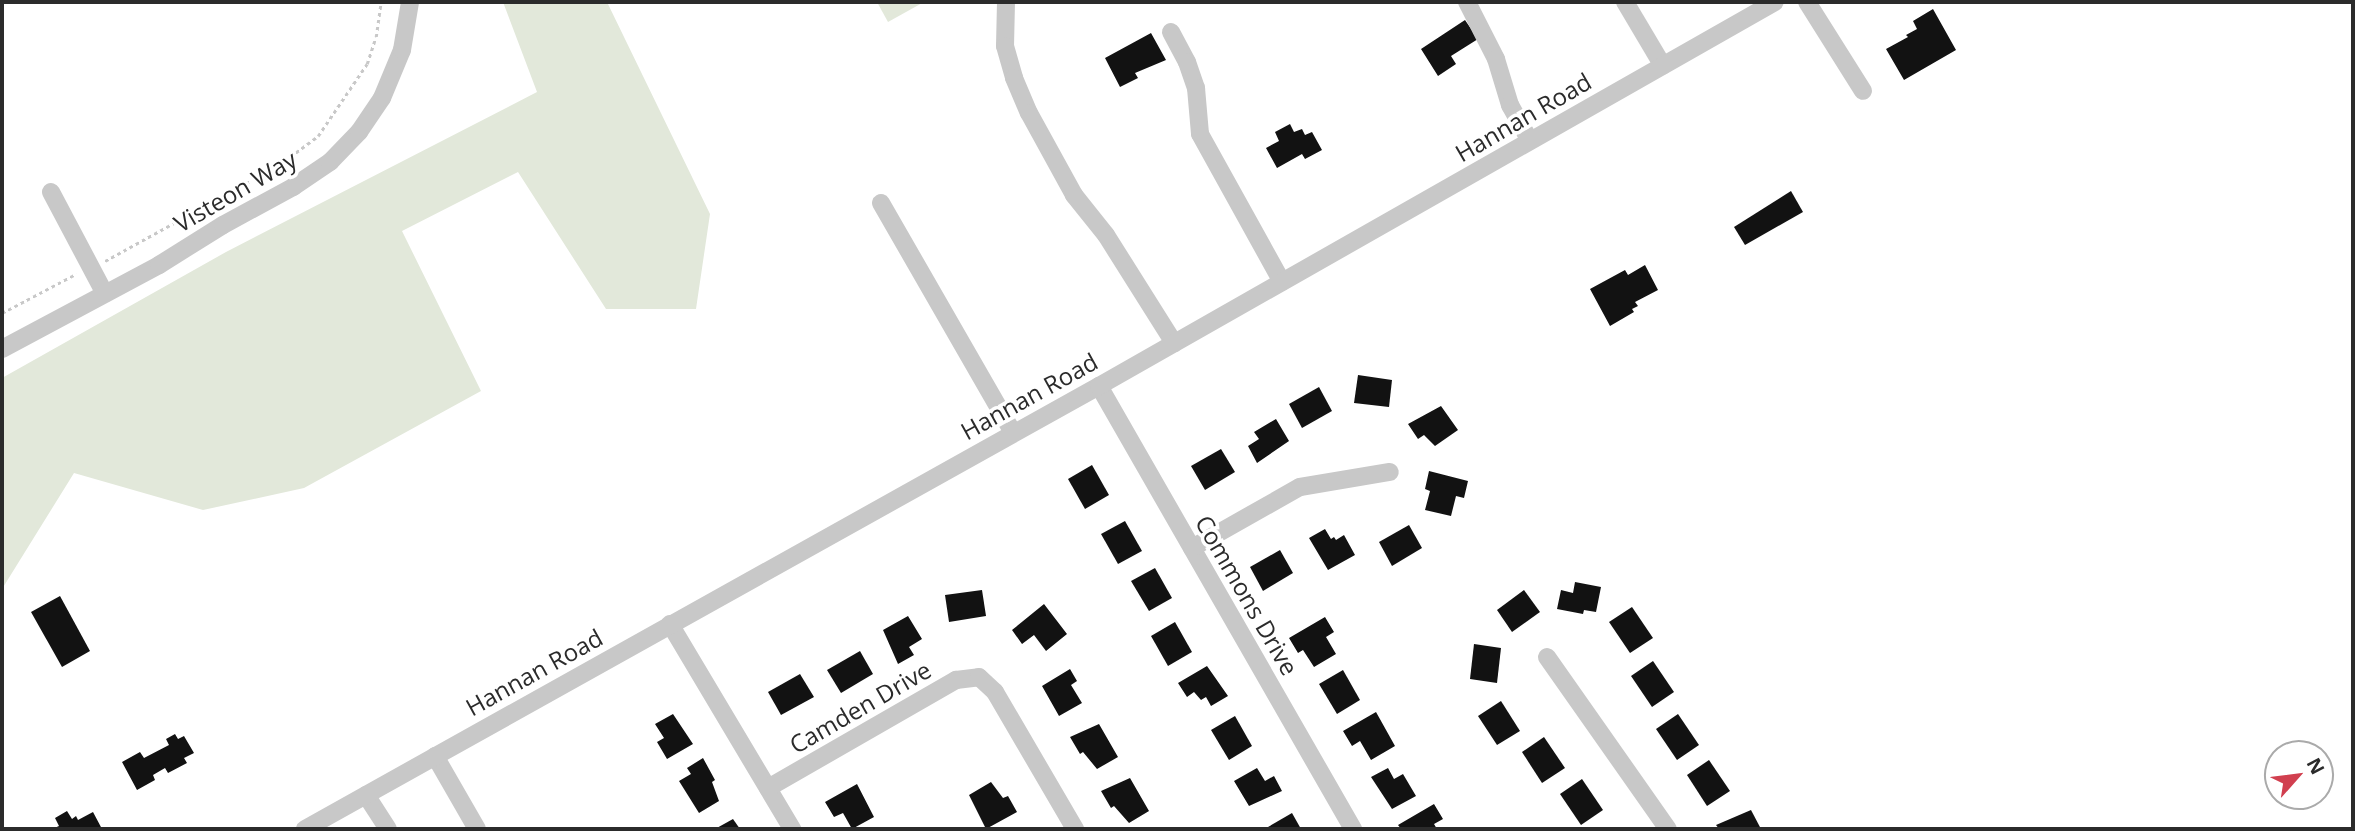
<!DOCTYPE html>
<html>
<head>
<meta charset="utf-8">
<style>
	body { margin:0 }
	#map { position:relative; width:2355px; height:831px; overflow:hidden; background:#fff; font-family:"Open Sans",sans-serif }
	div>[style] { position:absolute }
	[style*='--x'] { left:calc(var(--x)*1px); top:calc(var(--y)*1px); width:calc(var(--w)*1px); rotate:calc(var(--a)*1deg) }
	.green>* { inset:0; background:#e2e8da }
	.building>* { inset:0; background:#121212 }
	.path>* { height:2.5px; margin-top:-1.25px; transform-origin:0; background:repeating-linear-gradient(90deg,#c8c8c8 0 3.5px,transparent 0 7px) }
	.minor>* { height:18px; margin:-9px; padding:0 9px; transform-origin:9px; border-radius:9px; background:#c8c8c8 }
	span { translate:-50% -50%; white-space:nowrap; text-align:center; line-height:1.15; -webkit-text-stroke:7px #fff; paint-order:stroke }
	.street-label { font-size:24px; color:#2b2b2b }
	.frame { position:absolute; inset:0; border:4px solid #2b2b2b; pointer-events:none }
	.north { position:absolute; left:2264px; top:740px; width:70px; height:70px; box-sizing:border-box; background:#fff; border:2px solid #aaa; border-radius:50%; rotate:62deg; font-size:19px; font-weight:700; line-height:28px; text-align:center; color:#2b2b2b }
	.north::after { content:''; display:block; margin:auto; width:24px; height:32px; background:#d13f4f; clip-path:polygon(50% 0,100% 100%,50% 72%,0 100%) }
</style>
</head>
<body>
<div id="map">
	<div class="green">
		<i style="clip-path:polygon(503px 2px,607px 2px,710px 214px,696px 309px,606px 309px,518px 172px,402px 231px,481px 391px,304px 488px,203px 510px,74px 473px,2px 589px,2px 378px,226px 252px,537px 92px)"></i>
		<i style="clip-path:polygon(877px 2px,924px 2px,888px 22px)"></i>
	</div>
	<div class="building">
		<i style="clip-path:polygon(1933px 9px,1956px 50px,1904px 80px,1886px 49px,1908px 37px,1906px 35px,1917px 29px,1913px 21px)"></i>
		<i style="clip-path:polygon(1465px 20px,1478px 39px,1451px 56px,1456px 64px,1438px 76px,1421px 49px)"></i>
		<i style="clip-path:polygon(1151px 33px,1166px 60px,1135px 73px,1138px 78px,1120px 87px,1105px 58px)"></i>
		<i style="clip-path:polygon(1290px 124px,1294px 132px,1302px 129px,1305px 135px,1312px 132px,1322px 150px,1305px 159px,1302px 154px,1277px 168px,1266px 148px,1279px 141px,1275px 132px)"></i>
		<i style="clip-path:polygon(1791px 191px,1803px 212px,1745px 245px,1734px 227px)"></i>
		<i style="clip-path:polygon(1645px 265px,1658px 290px,1635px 302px,1638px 306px,1632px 309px,1634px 312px,1610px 326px,1590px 289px,1625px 270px,1628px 275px)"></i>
		<i style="clip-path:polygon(1358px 375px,1392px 380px,1389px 407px,1354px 403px)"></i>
		<i style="clip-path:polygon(1319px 387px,1332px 411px,1302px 428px,1289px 404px)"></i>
		<i style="clip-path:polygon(1441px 406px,1458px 430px,1435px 446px,1424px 435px,1418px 439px,1408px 424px)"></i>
		<i style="clip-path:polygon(1276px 419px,1289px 441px,1257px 463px,1248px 446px,1259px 439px,1254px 432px)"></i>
		<i style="clip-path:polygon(1221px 449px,1235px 472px,1205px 490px,1191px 466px)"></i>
		<i style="clip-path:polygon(1092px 465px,1109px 495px,1085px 509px,1068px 479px)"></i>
		<i style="clip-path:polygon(1429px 471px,1468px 481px,1464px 498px,1456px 496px,1451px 516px,1425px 510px,1430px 491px,1425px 489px)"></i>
		<i style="clip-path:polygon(1125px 521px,1142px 551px,1118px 564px,1101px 534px)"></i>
		<i style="clip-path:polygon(1409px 525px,1422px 548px,1392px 566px,1379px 542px)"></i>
		<i style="clip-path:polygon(1325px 529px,1331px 539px,1334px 537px,1336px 540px,1344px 535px,1355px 555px,1328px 570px,1309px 538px)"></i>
		<i style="clip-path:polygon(1280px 550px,1293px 573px,1263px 591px,1250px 567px)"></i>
		<i style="clip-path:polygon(1155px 568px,1172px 598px,1149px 611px,1131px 581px)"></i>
		<i style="clip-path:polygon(1575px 582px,1601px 587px,1596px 612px,1584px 610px,1583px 614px,1557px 609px,1561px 590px,1573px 593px)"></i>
		<i style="clip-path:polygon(982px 590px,986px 616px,949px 622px,945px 595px)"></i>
		<i style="clip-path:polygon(1524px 590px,1540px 612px,1512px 632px,1497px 610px)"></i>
		<i style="clip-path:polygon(60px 596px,90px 651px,62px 667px,31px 612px)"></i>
		<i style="clip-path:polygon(1044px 604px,1067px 634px,1046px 651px,1034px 635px,1022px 644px,1012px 630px)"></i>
		<i style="clip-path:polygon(1632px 607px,1653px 638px,1630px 653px,1609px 622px)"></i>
		<i style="clip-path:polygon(908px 616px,922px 639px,909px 647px,914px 655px,898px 664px,883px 630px)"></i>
		<i style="clip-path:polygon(1325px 617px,1334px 632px,1326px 637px,1336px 654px,1314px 667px,1303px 650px,1298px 653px,1289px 638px)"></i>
		<i style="clip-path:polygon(1175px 622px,1192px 652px,1168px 666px,1151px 636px)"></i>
		<i style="clip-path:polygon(1474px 644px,1501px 648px,1497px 683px,1470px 679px)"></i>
		<i style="clip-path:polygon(860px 651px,873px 674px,841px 693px,827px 670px)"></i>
		<i style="clip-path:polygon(1653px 661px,1674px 692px,1652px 707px,1631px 676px)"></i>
		<i style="clip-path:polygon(1207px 666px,1228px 696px,1211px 706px,1206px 697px,1201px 700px,1194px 692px,1187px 697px,1178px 683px)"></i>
		<i style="clip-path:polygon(1070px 669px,1077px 681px,1071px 685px,1082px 703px,1059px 716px,1042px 686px)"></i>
		<i style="clip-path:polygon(1343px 670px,1360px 700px,1337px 714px,1319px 684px)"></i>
		<i style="clip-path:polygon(800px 674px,814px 697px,781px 715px,768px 692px)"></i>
		<i style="clip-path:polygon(1501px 701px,1520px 731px,1497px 745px,1478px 716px)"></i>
		<i style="clip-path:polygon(1376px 712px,1395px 746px,1371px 760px,1360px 741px,1352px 746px,1343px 731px)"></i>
		<i style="clip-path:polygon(673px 714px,693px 744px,667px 759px,657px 742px,664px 738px,655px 724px)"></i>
		<i style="clip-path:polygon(1678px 714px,1699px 745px,1677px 760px,1656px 729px)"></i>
		<i style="clip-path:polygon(1235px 716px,1252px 746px,1229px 760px,1211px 730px)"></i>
		<i style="clip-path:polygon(1099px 724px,1118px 757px,1097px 769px,1083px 752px,1080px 754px,1070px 737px)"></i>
		<i style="clip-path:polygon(175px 734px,178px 739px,184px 736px,194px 753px,184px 758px,187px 763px,168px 773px,165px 768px,153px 775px,155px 780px,137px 790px,122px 762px,140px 752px,144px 758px,169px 745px,166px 739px)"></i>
		<i style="clip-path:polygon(1544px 737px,1565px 768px,1542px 783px,1522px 752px)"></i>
		<i style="clip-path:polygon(703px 758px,715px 780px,712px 782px,719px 801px,699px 813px,679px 781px,691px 774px,687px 768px)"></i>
		<i style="clip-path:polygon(1709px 760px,1730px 791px,1707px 806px,1687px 775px)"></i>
		<i style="clip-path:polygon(1257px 768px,1265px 781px,1274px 776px,1282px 791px,1249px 806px,1234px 781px)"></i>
		<i style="clip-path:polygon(1388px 768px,1394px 779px,1403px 774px,1416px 796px,1392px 809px,1371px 777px)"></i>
		<i style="clip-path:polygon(1130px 778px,1149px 811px,1129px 823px,1114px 806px,1111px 808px,1101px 791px)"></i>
		<i style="clip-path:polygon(1582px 779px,1603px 810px,1581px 825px,1560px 794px)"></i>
		<i style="clip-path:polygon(991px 782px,1003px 798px,1008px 796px,1017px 812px,986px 829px,969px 795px)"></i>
		<i style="clip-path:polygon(857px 784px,874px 817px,852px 829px,843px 813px,834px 817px,825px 802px)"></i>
		<i style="clip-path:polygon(1434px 804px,1443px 819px,1434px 824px,1437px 829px,1401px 829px,1398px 825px)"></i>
		<i style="clip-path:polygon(1751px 810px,1761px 829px,1719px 829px,1716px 825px)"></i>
		<i style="clip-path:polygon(67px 811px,72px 819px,76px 816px,78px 820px,93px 812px,102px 829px,52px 829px,59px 826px,55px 818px)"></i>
		<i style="clip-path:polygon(1292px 813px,1301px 829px,1270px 829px,1268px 827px)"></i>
		<i style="clip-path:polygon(733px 819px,740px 829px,715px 829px)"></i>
	</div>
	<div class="path">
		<i style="--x:105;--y:261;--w:199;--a:-28.9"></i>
		<i style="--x:279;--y:165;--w:49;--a:-36.6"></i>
		<i style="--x:318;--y:136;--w:87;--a:-55.8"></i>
		<i style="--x:367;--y:64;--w:28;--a:-72"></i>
		<i style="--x:376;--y:37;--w:35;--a:-82"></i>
		<i style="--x:2;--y:313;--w:84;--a:-27.8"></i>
	</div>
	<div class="minor">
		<i style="--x:1006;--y:2;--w:44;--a:91.3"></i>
		<i style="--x:1005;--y:46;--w:33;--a:74"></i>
		<i style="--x:1014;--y:78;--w:38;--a:67"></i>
		<i style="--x:1029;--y:113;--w:94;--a:61.2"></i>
		<i style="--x:1074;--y:195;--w:51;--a:51.3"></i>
		<i style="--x:1106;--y:235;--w:128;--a:57.8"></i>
		<i style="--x:1467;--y:2;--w:64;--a:63"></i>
		<i style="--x:1496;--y:59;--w:48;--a:73.1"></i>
		<i style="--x:1510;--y:105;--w:41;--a:60.9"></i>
		<i style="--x:1625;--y:2;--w:74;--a:59.3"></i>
		<i style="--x:1807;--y:2;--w:105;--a:57.8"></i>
		<i style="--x:1171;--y:32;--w:34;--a:62"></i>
		<i style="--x:1187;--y:62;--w:28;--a:71"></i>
		<i style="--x:1196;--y:88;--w:46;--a:85"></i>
		<i style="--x:1200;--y:134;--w:169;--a:61"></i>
		<i style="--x:51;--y:192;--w:115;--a:62.1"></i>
		<i style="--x:881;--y:203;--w:265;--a:60.1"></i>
		<i style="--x:2;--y:349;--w:178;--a:-28.1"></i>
		<i style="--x:159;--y:265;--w:75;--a:-32"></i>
		<i style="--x:223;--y:225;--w:80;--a:-28.5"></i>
		<i style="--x:293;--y:187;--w:45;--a:-34"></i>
		<i style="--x:330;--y:162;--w:42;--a:-46"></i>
		<i style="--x:359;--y:132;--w:41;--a:-55.9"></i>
		<i style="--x:382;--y:98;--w:52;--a:-67.4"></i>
		<i style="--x:402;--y:50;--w:49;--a:-80.5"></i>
		<i style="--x:1099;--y:386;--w:511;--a:60.17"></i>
		<i style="--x:1192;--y:548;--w:124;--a:-29.5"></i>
		<i style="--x:1300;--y:487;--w:91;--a:-9.5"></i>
		<i style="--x:670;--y:624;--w:239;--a:59.2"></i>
		<i style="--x:1547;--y:657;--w:210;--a:54.9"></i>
		<i style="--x:435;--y:756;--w:84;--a:60.1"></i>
		<i style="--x:768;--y:788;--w:217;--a:-29.9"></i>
		<i style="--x:956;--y:680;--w:23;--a:-7"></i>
		<i style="--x:979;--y:677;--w:22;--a:43"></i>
		<i style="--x:995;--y:692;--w:159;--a:59.7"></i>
		<i style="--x:366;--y:795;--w:40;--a:57.1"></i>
		<i style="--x:305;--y:829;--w:909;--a:-29.16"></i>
		<i style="--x:1099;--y:386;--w:777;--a:-29.6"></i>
	</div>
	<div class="street-label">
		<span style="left:1523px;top:117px;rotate:-30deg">Hannan Road</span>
		<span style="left:235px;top:191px;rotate:-30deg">Visteon Way</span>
		<span style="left:1029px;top:396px;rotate:-29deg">Hannan Road</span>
		<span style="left:1247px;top:595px;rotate:60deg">Commons Drive</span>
		<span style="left:534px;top:672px;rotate:-29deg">Hannan Road</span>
		<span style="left:860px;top:707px;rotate:-30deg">Camden Drive</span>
	</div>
	<div class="frame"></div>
	<div class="north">N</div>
</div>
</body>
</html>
